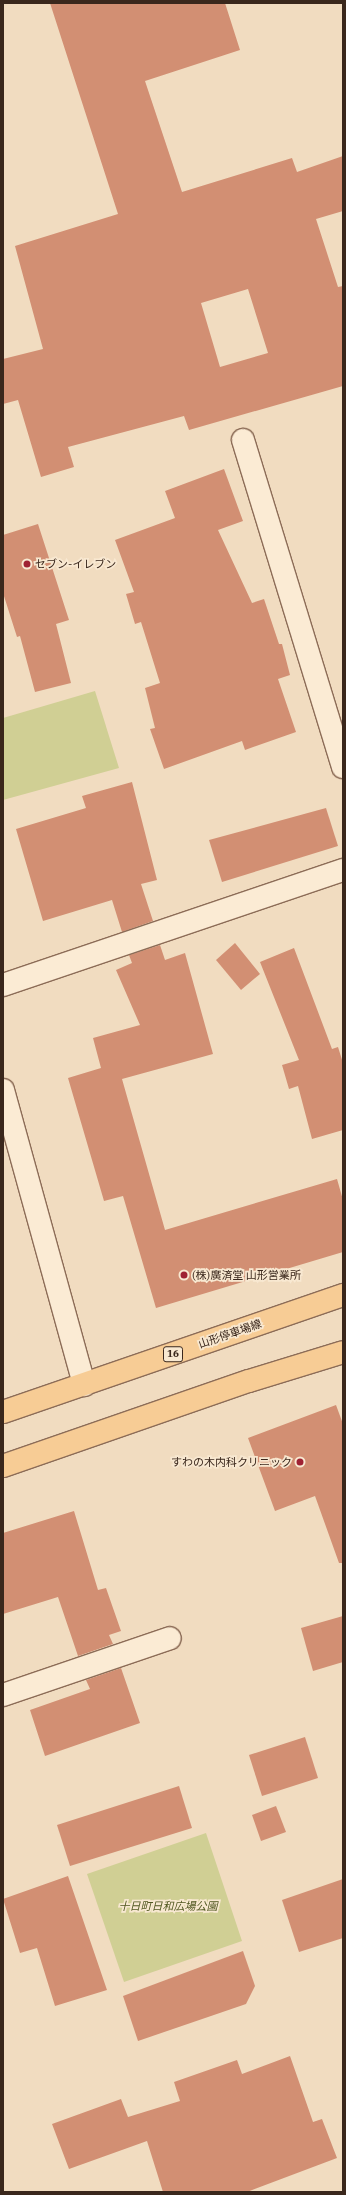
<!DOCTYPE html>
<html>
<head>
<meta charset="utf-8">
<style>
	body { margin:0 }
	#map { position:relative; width:346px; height:2195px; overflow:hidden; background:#f1dcc0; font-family:"IBM Plex Serif","Noto Sans JP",serif }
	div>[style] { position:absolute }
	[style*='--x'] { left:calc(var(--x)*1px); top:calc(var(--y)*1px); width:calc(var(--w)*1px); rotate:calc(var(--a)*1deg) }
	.green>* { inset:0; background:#d0cf94 }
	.building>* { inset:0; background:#d28f73 }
	.roads { filter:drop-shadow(1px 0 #8c6c57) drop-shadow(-1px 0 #8c6c57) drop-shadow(0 1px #8c6c57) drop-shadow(0 -1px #8c6c57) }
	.minor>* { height:22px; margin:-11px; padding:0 11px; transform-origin:11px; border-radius:11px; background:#fbebd4 }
	.major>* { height:22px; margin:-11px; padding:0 11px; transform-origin:11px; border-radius:11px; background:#f7cc95 }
	.dots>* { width:11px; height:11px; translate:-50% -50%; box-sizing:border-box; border:2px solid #f8e8d1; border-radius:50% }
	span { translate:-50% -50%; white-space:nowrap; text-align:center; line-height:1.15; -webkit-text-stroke:3.5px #f8e8d1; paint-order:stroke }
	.shield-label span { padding:1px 3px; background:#f8e8d1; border:1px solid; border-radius:3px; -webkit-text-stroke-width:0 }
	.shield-label { font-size:10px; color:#3a271c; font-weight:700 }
	.poi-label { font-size:11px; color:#3a271c }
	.left { translate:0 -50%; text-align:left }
	.right { translate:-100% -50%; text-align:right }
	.street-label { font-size:11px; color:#3a271c }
	.park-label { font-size:11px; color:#515821; font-style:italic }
	.frame { position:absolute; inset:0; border:4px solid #3a271c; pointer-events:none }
</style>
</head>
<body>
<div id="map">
	<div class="green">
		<i style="clip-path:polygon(95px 691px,119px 768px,3px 800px,3px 718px)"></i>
		<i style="clip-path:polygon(206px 1833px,242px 1941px,124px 1982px,87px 1874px)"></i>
	</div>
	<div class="building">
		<i style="clip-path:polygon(evenodd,50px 3px,225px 3px,240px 50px,145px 81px,182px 192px,292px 158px,297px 172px,343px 156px,343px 211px,316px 219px,338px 287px,343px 286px,343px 386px,189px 430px,184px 416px,68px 447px,74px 467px,41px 477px,18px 400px,3px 404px,3px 359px,43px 349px,15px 246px,118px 214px,50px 3px,248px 289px,268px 353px,220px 367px,201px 303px,248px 289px)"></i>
		<i style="clip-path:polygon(224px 469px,243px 521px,218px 530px,252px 603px,264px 599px,279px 644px,282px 644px,290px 675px,278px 679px,296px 732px,245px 750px,242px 741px,164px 769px,150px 729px,155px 728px,145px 688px,160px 683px,141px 622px,135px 624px,126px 594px,134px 592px,115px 540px,175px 518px,165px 491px)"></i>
		<i style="clip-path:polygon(38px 524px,69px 620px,56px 624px,71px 683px,35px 692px,20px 636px,17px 637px,3px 593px,3px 535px)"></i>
		<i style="clip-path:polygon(132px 782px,157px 880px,141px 884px,153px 921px,122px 932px,112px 900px,43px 921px,16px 829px,86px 808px,82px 796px)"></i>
		<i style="clip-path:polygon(326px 808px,338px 846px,222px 882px,209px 840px)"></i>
		<i style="clip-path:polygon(235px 943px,260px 974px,241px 990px,216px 960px)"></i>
		<i style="clip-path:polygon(160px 945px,165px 960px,185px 953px,213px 1054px,122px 1079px,165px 1230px,337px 1179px,343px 1200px,343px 1252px,156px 1308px,123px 1196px,104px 1201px,68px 1078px,101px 1068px,93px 1038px,140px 1025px,116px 970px,132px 963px,129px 955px)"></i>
		<i style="clip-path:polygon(294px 948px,332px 1049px,338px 1047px,343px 1063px,343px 1130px,312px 1139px,298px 1086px,289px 1089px,282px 1065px,299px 1060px,260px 962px)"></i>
		<i style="clip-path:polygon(336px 1405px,343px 1424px,343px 1563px,339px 1563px,315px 1496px,275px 1511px,248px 1438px)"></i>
		<i style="clip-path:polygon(74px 1511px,98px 1590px,106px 1588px,121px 1631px,109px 1635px,113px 1644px,78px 1656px,58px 1597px,3px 1614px,3px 1533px)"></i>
		<i style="clip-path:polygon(343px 1616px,343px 1662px,313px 1671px,301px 1628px)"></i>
		<i style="clip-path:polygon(121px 1668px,140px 1723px,45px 1756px,30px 1710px,90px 1689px,86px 1680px)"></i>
		<i style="clip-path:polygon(305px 1737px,318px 1778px,262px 1796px,249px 1755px)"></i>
		<i style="clip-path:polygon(179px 1786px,192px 1828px,70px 1866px,57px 1825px)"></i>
		<i style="clip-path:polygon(276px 1806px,286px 1832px,261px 1841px,252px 1815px)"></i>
		<i style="clip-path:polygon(68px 1876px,107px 1990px,55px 2006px,37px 1948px,20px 1953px,3px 1899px)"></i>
		<i style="clip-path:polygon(343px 1879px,343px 1938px,299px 1952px,282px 1900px)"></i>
		<i style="clip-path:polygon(243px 1951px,255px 1986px,246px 2004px,138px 2041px,123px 1996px)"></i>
		<i style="clip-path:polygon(290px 2056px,313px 2122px,322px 2119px,337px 2158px,247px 2192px,163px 2192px,147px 2141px,69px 2169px,52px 2124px,121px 2099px,128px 2117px,180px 2101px,174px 2082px,237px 2060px,242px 2074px)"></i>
	</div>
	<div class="roads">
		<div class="minor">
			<i style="--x:243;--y:440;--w:342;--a:73"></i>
			<i style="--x:3;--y:985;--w:359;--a:-18.7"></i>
			<i style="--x:3;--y:1090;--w:306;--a:74.6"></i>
			<i style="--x:3;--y:1695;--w:176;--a:-18.8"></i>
		</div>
		<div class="major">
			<i style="--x:3;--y:1412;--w:360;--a:-19"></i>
			<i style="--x:3;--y:1466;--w:260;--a:-19.1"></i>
			<i style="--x:249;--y:1381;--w:98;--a:-17.1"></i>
		</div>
	</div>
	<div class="dots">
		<i style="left:27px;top:564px;background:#9f2233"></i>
		<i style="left:184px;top:1275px;background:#9f2233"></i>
		<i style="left:300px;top:1462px;background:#9f2233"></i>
	</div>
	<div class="shield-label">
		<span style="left:173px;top:1354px">16</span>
	</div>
	<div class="poi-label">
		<span class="left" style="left:35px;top:564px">セブン-イレブン</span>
		<span class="left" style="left:192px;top:1275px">(株)廣済堂 山形営業所</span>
		<span class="right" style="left:292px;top:1462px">すわの木内科クリニック</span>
	</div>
	<div class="street-label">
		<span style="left:230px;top:1334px;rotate:-19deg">山形停車場線</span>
	</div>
	<div class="park-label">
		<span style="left:168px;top:1906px">十日町日和広場公園</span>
	</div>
	<div class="frame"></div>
</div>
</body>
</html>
